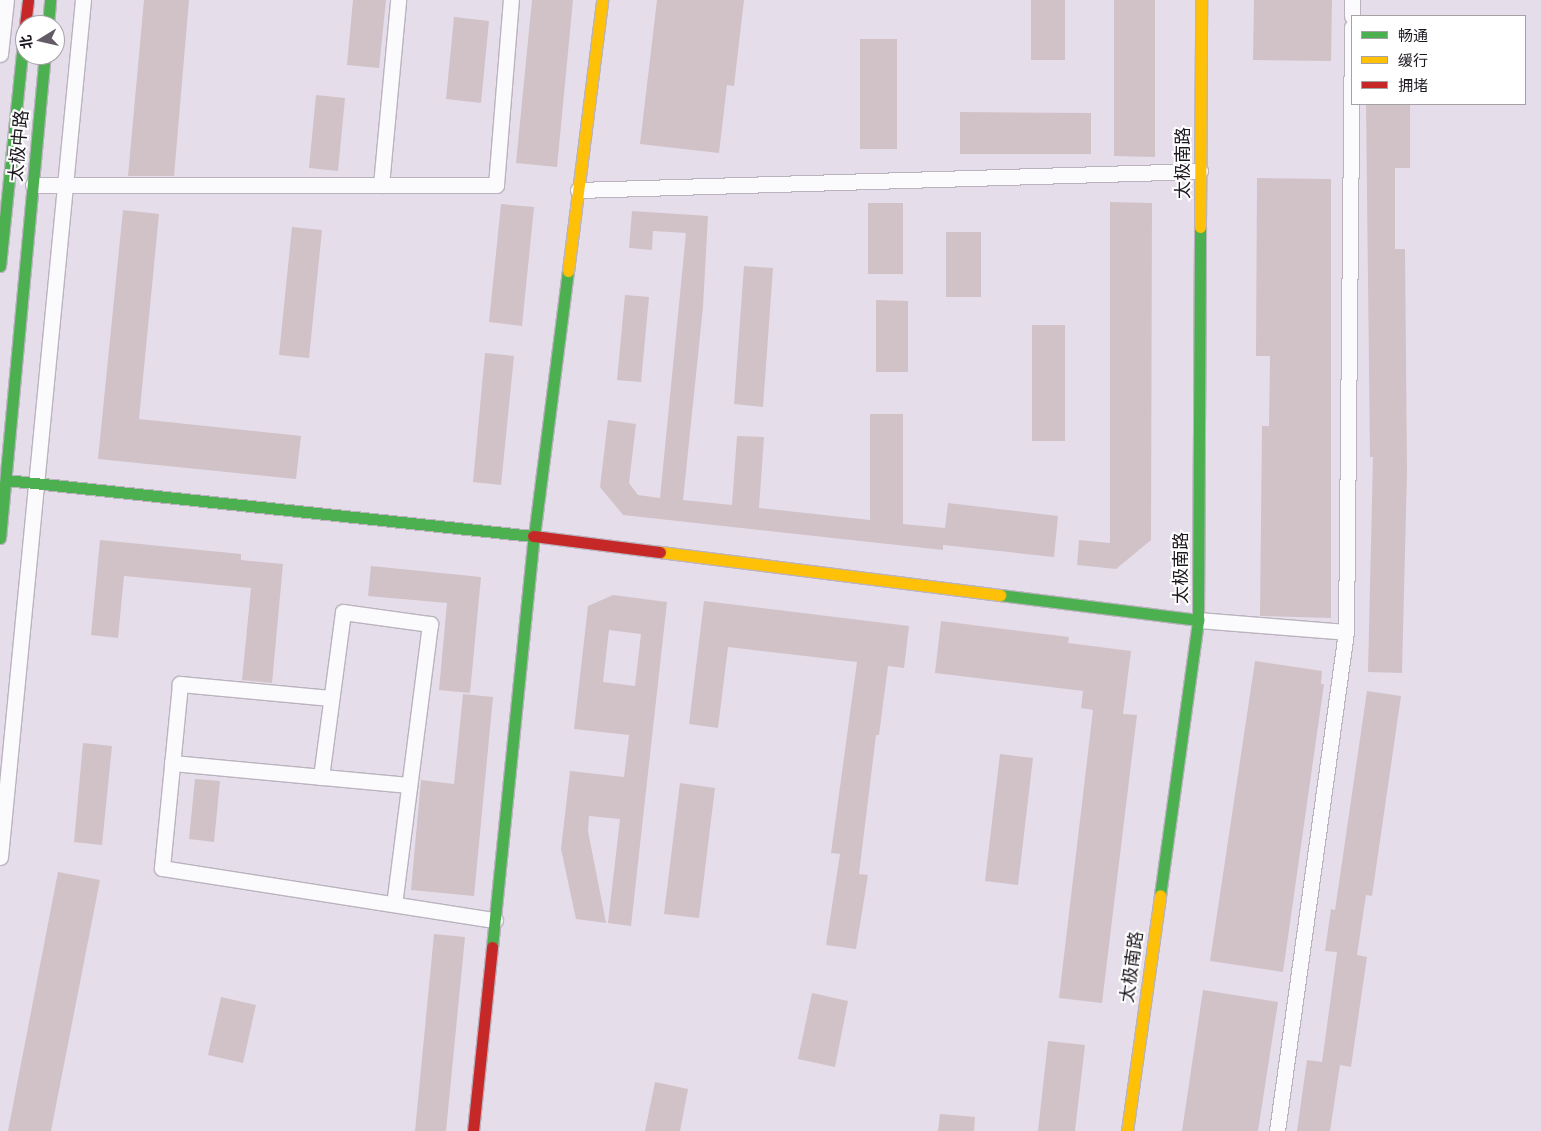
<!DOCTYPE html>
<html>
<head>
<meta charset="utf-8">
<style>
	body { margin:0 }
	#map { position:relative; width:1541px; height:1131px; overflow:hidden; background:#e6ddeb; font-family:"Work Sans","Noto Sans SC",sans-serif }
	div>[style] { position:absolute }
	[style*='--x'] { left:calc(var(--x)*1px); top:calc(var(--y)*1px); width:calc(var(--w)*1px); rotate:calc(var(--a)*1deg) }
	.building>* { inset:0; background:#d1c2c7 }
	.roads { filter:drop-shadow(1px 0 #bab3be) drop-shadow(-1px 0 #bab3be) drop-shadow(0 1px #bab3be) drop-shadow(0 -1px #bab3be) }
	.street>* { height:15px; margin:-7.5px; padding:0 7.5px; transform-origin:7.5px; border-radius:7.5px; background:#fbfafc }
	.fast>* { height:11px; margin:-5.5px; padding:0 5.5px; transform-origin:5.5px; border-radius:5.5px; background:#4caf50 }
	.slow>* { height:11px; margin:-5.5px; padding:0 5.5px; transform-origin:5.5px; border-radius:5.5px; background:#ffc107 }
	.jam>* { height:11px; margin:-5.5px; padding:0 5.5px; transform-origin:5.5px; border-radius:5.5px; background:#c62828 }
	span { translate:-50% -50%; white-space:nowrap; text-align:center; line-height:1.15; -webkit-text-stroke:4px #fff; paint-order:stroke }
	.street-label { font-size:18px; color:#1d1720 }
	.legend { position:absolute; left:1351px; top:15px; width:175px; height:90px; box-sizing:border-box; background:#fff; border:1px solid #a5a2a6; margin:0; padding:6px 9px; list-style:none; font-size:15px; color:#1d1720 }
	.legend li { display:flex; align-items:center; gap:10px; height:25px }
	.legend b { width:25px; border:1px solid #a5a2a6 }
	.north { position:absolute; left:15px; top:15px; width:50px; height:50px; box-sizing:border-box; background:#fff; border:1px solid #a5a2a6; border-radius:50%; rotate:261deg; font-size:14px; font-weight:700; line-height:20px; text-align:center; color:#1d1720 }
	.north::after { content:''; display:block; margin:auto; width:18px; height:22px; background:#635c67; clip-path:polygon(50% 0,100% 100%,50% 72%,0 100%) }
</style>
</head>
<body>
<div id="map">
	<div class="building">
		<i style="clip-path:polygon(144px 0,189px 0,174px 176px,128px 176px)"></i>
		<i style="clip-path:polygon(353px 0,386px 0,379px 68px,347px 65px)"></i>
		<i style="clip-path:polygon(532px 0,573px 0,557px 167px,516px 163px)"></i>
		<i style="clip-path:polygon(657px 0,744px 0,734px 86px,727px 85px,719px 153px,640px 144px)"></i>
		<i style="clip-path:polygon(1031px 0,1065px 0,1065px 60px,1031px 60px)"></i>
		<i style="clip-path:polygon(1114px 0,1155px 0,1155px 157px,1114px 156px)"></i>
		<i style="clip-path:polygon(1254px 0,1332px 0,1331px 61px,1253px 60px)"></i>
		<i style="clip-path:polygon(454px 17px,489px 21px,481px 103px,446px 99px)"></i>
		<i style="clip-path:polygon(860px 39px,897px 39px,897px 149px,860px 149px)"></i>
		<i style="clip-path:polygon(316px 95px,345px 98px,338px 171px,309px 168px)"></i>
		<i style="clip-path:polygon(1366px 104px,1410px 104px,1410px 168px,1395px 168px,1395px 249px,1405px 249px,1407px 471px,1402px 673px,1368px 672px,1373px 457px,1370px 457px)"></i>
		<i style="clip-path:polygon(960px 112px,1091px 113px,1091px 154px,960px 154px)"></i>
		<i style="clip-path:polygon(1257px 178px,1331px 179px,1331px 618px,1260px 616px,1262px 426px,1269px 426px,1270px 356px,1256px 356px)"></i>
		<i style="clip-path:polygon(1110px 202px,1152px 203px,1151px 540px,1116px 569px,1077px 565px,1079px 540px,1110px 543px)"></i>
		<i style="clip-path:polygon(868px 203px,903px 203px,903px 274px,868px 274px)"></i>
		<i style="clip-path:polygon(501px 204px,534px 207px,522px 326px,489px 322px)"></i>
		<i style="clip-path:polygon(123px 210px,159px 214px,139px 419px,301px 436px,296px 479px,98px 459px)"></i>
		<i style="clip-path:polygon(632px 211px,708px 216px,703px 307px,683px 500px,732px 505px,737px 436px,764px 437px,759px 508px,870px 520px,870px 414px,903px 414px,903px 524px,945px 528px,948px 503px,1058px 516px,1054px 557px,943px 545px,943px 550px,623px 515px,600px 487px,608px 420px,636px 424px,629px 483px,638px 495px,660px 498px,686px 233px,653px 231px,652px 250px,629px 248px)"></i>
		<i style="clip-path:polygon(292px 227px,322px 230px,309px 358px,279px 355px)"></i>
		<i style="clip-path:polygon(946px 232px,981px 232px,981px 297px,946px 297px)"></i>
		<i style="clip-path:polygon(744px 266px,773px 268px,763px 407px,734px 404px)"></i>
		<i style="clip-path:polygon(625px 295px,649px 297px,641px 382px,617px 380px)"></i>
		<i style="clip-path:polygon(876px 300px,908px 301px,908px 372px,876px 372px)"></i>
		<i style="clip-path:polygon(1032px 325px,1065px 325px,1065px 441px,1032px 441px)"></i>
		<i style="clip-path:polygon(485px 353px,514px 356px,501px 485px,473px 482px)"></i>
		<i style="clip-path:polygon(100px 540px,241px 554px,241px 560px,283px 564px,272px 683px,242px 680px,251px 588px,124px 576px,118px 638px,91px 635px)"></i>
		<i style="clip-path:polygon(371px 566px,481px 577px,470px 693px,439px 690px,447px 603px,368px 596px)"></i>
		<i style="clip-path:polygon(evenodd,613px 595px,667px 602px,631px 926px,608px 923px,620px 819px,589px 816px,588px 831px,606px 923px,576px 919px,561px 849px,570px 771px,624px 777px,629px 735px,574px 729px,588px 606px,613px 595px,609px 630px,641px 634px,635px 686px,603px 682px,609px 630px)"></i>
		<i style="clip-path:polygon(704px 601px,909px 626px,904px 668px,888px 666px,879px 735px,876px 735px,859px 874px,868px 875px,856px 949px,826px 945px,840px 854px,831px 853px,857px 662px,728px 647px,718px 728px,689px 724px)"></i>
		<i style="clip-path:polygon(941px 621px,1069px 637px,1068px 643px,1131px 651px,1123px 714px,1137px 715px,1102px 1003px,1059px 998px,1093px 710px,1081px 708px,1083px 691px,935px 673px)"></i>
		<i style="clip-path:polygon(1255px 661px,1322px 671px,1321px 684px,1324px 684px,1283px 972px,1210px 961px)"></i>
		<i style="clip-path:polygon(1367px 691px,1401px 696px,1372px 896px,1366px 895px,1357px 955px,1367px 957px,1351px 1067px,1340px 1065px,1330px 1131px,1297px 1131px,1307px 1060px,1322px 1062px,1337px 952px,1325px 951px,1331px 909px,1335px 910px)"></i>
		<i style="clip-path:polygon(463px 694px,493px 697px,474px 896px,411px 890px,421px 780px,454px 784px)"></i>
		<i style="clip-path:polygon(83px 743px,112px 746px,102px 845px,74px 842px)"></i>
		<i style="clip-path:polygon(1000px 754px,1033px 758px,1018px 885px,985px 881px)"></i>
		<i style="clip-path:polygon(195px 779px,220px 781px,214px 842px,189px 839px)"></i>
		<i style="clip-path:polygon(680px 783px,715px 788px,699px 918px,664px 914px)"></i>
		<i style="clip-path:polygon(58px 872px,100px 880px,51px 1131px,8px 1131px)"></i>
		<i style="clip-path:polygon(434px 934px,465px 937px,446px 1131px,415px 1131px)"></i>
		<i style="clip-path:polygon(1203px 990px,1278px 1002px,1258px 1131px,1182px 1131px)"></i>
		<i style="clip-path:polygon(812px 993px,848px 1001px,835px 1067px,798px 1059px)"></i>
		<i style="clip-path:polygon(221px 997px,256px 1005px,243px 1063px,208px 1055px)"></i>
		<i style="clip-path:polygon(1048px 1041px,1085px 1045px,1075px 1131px,1038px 1131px)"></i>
		<i style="clip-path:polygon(655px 1082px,688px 1089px,680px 1131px,645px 1131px)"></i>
		<i style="clip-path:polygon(940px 1114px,975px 1117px,974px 1131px,938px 1131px)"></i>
	</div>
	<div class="roads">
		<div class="street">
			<i style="--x:1352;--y:16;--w:16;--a:-90"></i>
			<i style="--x:0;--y:54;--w:54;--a:-83.7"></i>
			<i style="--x:33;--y:185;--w:463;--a:0"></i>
			<i style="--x:496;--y:185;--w:186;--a:-85.4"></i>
			<i style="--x:381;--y:185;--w:186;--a:-84.7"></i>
			<i style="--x:578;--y:190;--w:622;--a:-1.75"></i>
			<i style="--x:1198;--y:620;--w:148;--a:4.6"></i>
			<i style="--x:331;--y:698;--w:152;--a:-174.7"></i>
			<i style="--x:180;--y:684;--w:185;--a:95.6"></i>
			<i style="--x:162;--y:868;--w:337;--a:8.9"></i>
			<i style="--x:172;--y:763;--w:238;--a:5.3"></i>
			<i style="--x:321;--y:777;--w:166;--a:-82.4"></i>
			<i style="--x:343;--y:612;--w:88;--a:7.9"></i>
			<i style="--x:430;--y:624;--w:282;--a:97.3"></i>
			<i style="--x:0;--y:857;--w:861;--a:-84.47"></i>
			<i style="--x:1277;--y:1131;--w:504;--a:-82.13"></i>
			<i style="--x:1346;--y:632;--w:605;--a:-89.43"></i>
		</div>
		<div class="fast">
			<i style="--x:48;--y:25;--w:25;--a:-85"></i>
			<i style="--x:0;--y:266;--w:241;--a:-84.1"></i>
			<i style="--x:6;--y:480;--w:530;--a:6.07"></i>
			<i style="--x:0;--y:538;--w:485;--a:-84.7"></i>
			<i style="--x:1000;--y:595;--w:200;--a:7.2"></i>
			<i style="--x:1160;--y:895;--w:278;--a:-82.1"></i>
			<i style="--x:1198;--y:620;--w:393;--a:-89.7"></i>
			<i style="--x:492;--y:947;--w:413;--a:-84.2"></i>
			<i style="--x:534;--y:536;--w:267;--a:-82.7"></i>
		</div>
		<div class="slow">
			<i style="--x:1200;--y:227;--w:227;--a:-89.7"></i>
			<i style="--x:568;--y:271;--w:273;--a:-82.8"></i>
			<i style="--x:660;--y:552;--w:343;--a:7.2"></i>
			<i style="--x:1127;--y:1131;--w:238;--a:-82"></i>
		</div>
		<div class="jam">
			<i style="--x:25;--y:25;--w:25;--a:-83"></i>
			<i style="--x:533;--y:536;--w:128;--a:7.2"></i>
			<i style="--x:473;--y:1131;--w:185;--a:-84.1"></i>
		</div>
	</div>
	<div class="street-label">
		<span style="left:19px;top:146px;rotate:-85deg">太极中路</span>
		<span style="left:1183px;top:163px;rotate:-90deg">太极南路</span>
		<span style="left:1181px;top:568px;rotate:-90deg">太极南路</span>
		<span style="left:1132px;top:967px;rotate:-82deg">太极南路</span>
	</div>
	<ul class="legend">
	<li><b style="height:6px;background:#4caf50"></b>畅通</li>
	<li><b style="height:6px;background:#ffc107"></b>缓行</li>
	<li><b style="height:6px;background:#c62828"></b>拥堵</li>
	</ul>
	<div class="north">北</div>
</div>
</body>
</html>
